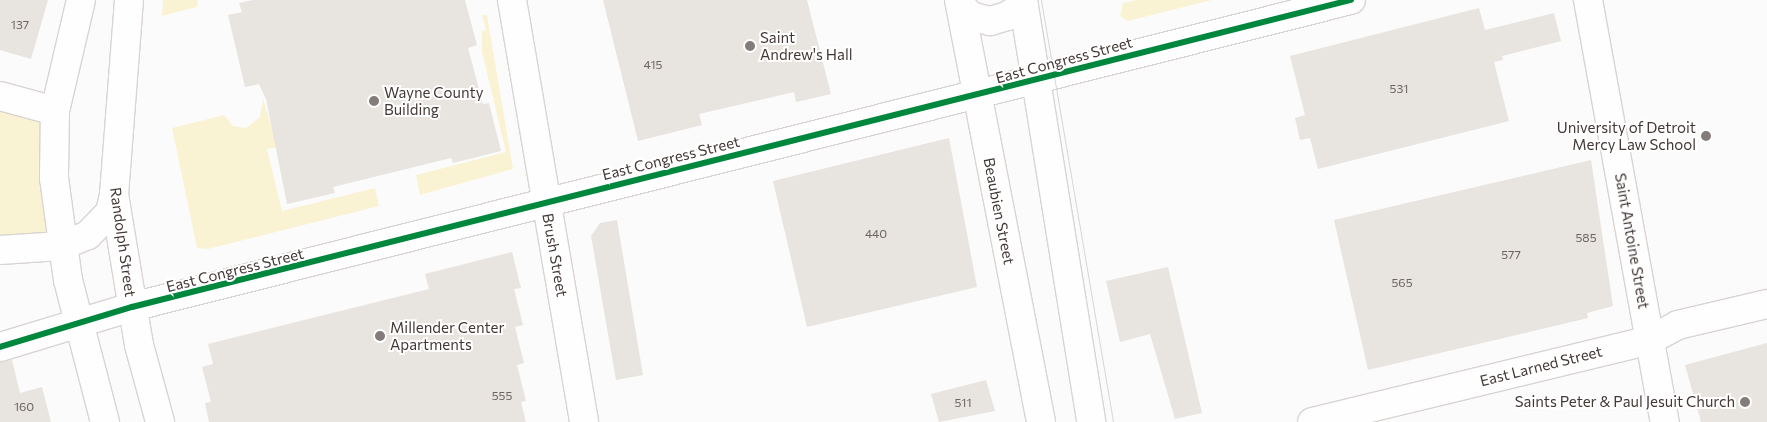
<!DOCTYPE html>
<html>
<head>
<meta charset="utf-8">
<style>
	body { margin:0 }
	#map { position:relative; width:1767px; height:422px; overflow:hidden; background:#fbfbfb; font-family:Commissioner,sans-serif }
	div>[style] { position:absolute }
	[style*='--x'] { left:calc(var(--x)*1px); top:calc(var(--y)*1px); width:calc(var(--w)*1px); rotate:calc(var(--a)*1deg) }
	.green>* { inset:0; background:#faf3d3 }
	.building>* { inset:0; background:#e8e4e0 }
	.roads { filter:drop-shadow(1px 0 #d9d4d2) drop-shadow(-1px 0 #d9d4d2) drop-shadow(0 1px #d9d4d2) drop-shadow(0 -1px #d9d4d2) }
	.street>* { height:28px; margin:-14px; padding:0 14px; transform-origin:14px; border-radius:14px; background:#fefefe }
	.secondary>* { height:28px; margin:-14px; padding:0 14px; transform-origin:14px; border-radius:14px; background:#fefefe }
	.primary>* { height:28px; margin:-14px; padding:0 14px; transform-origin:14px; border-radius:14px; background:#fefefe }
	.tram>* { height:1px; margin:-0.5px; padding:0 0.5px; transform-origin:0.5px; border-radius:0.5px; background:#d7d6d6 }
	.cycleway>* { height:6px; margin:-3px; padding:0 3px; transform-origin:3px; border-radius:3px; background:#00873e }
	.dots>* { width:14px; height:14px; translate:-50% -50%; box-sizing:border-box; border:2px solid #fff; border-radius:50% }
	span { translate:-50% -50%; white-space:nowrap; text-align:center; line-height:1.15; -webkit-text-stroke:4px #fff; paint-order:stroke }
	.number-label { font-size:12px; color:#6d6461 }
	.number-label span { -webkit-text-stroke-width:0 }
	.poi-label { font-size:15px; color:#433835 }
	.left { translate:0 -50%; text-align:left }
	.right { translate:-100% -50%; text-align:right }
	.street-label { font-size:15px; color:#433835 }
</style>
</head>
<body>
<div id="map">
	<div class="green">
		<i style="clip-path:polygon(163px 0,198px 0,197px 7px,162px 16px)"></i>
		<i style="clip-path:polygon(1136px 0,1212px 0,1128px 21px,1120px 16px,1123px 3px)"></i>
		<i style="clip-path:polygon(482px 15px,487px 15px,513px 169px,420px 195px,416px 175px,506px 152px,482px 52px,482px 31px,486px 30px)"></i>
		<i style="clip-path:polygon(0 96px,55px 111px,61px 246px,0 250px)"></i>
		<i style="clip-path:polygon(263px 99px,278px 147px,267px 149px,282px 211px,375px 188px,379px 206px,208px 249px,197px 248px,172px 128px,224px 115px,233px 126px,246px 128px,260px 117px)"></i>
	</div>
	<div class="building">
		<i style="clip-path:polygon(0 0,48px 0,31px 59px,0 50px)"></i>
		<i style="clip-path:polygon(253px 0,465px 0,477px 45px,468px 48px,483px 104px,489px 103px,501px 151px,453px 163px,451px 158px,333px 187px,335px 193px,287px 204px,266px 99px,259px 84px,245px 87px,228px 15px,242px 12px,239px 3px)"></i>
		<i style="clip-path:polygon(603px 0,807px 0,831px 94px,796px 102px,794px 92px,699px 114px,702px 125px,638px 141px)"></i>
		<i style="clip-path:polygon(1479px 8px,1485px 30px,1554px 13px,1561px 41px,1502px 56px,1503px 60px,1494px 62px,1509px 121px,1318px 169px,1310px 138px,1300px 140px,1295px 118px,1305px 115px,1290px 56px)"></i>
		<i style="clip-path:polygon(949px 138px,977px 287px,807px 327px,773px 181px)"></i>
		<i style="clip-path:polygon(1591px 160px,1613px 306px,1587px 313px,1588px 318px,1368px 370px,1334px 220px)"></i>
		<i style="clip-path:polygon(617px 220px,643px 375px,616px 380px,591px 236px,600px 223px)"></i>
		<i style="clip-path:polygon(512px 252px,521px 288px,514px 289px,523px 325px,515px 327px,524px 363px,517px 365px,526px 401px,521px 402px,526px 422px,209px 422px,205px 403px,211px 402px,202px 367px,213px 364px,208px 344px,429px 289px,425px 274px)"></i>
		<i style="clip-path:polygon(1168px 267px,1202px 413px,1175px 419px,1150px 334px,1120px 342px,1106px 281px)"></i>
		<i style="clip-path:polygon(1767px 343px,1767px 422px,1701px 422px,1685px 365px)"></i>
		<i style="clip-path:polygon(12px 360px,20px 393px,42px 387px,51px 422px,0 422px,0 362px)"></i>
		<i style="clip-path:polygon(986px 380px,995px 411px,939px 422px,931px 394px)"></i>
	</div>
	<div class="roads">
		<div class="street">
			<i style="--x:512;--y:0;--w:428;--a:80.3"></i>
			<i style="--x:1588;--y:0;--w:429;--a:79.7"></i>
		</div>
		<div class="secondary">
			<i style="--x:959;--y:0;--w:430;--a:79"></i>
			<i style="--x:1023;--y:0;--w:427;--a:80.8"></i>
			<i style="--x:961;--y:6;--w:14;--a:45"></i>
			<i style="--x:971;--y:16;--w:20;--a:15"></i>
			<i style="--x:990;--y:21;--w:18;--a:-16"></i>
			<i style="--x:1007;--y:16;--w:20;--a:-33"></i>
			<i style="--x:0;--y:347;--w:138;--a:-16.9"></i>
			<i style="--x:132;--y:307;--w:1257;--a:-14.14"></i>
			<i style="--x:1312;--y:422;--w:348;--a:-13.6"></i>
			<i style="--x:1650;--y:340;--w:32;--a:-28"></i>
			<i style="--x:1678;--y:325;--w:91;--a:-13.3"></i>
		</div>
		<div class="primary">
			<i style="--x:81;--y:0;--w:114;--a:103.2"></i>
			<i style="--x:55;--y:111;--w:67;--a:90.9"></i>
			<i style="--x:54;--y:178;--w:103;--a:82.2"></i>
			<i style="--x:68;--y:280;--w:147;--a:75.4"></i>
			<i style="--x:129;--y:0;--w:195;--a:94.4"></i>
			<i style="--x:114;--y:194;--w:153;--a:80.6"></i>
			<i style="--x:139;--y:345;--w:80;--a:74.7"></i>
			<i style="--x:0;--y:96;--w:57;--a:15.3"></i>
			<i style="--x:0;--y:250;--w:61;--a:-3.8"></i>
			<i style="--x:61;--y:246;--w:29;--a:-22"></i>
			<i style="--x:88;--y:235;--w:32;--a:-46"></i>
			<i style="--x:110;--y:212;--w:18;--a:-77"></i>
		</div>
	</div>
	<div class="tram">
		<i style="--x:1041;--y:0;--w:428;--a:80.3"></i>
	</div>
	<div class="cycleway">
		<i style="--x:0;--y:347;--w:138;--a:-16.9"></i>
		<i style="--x:132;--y:307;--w:1257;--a:-14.14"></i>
	</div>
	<div class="dots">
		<i style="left:750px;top:46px;background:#837c7a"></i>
		<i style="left:374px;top:101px;background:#837c7a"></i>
		<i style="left:1706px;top:136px;background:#837c7a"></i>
		<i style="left:380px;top:336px;background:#837c7a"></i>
		<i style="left:1745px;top:402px;background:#837c7a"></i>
	</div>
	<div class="number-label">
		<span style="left:20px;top:25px">137</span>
		<span style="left:653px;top:65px">415</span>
		<span style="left:1399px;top:89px">531</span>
		<span style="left:876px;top:234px">440</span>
		<span style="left:1586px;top:238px">585</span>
		<span style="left:1511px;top:255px">577</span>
		<span style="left:1402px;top:283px">565</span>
		<span style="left:502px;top:396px">555</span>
		<span style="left:963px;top:403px">511</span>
		<span style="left:24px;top:407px">160</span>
	</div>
	<div class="poi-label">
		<span class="left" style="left:760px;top:46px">Saint<br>Andrew's Hall</span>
		<span class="left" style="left:384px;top:101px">Wayne County<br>Building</span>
		<span class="right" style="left:1696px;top:136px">University of Detroit<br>Mercy Law School</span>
		<span class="left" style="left:390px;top:336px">Millender Center<br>Apartments</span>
		<span class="right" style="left:1735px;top:402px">Saints Peter &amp; Paul Jesuit Church</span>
	</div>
	<div class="street-label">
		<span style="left:1064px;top:60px;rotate:-15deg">East Congress Street</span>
		<span style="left:671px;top:158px;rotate:-14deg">East Congress Street</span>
		<span style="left:999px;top:211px;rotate:79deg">Beaubien Street</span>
		<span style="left:1632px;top:241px;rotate:80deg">Saint Antoine Street</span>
		<span style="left:123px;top:242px;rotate:82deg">Randolph Street</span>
		<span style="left:555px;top:255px;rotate:80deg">Brush Street</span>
		<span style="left:235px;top:270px;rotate:-14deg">East Congress Street</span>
		<span style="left:1541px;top:366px;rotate:-14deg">East Larned Street</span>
	</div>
</div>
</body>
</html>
